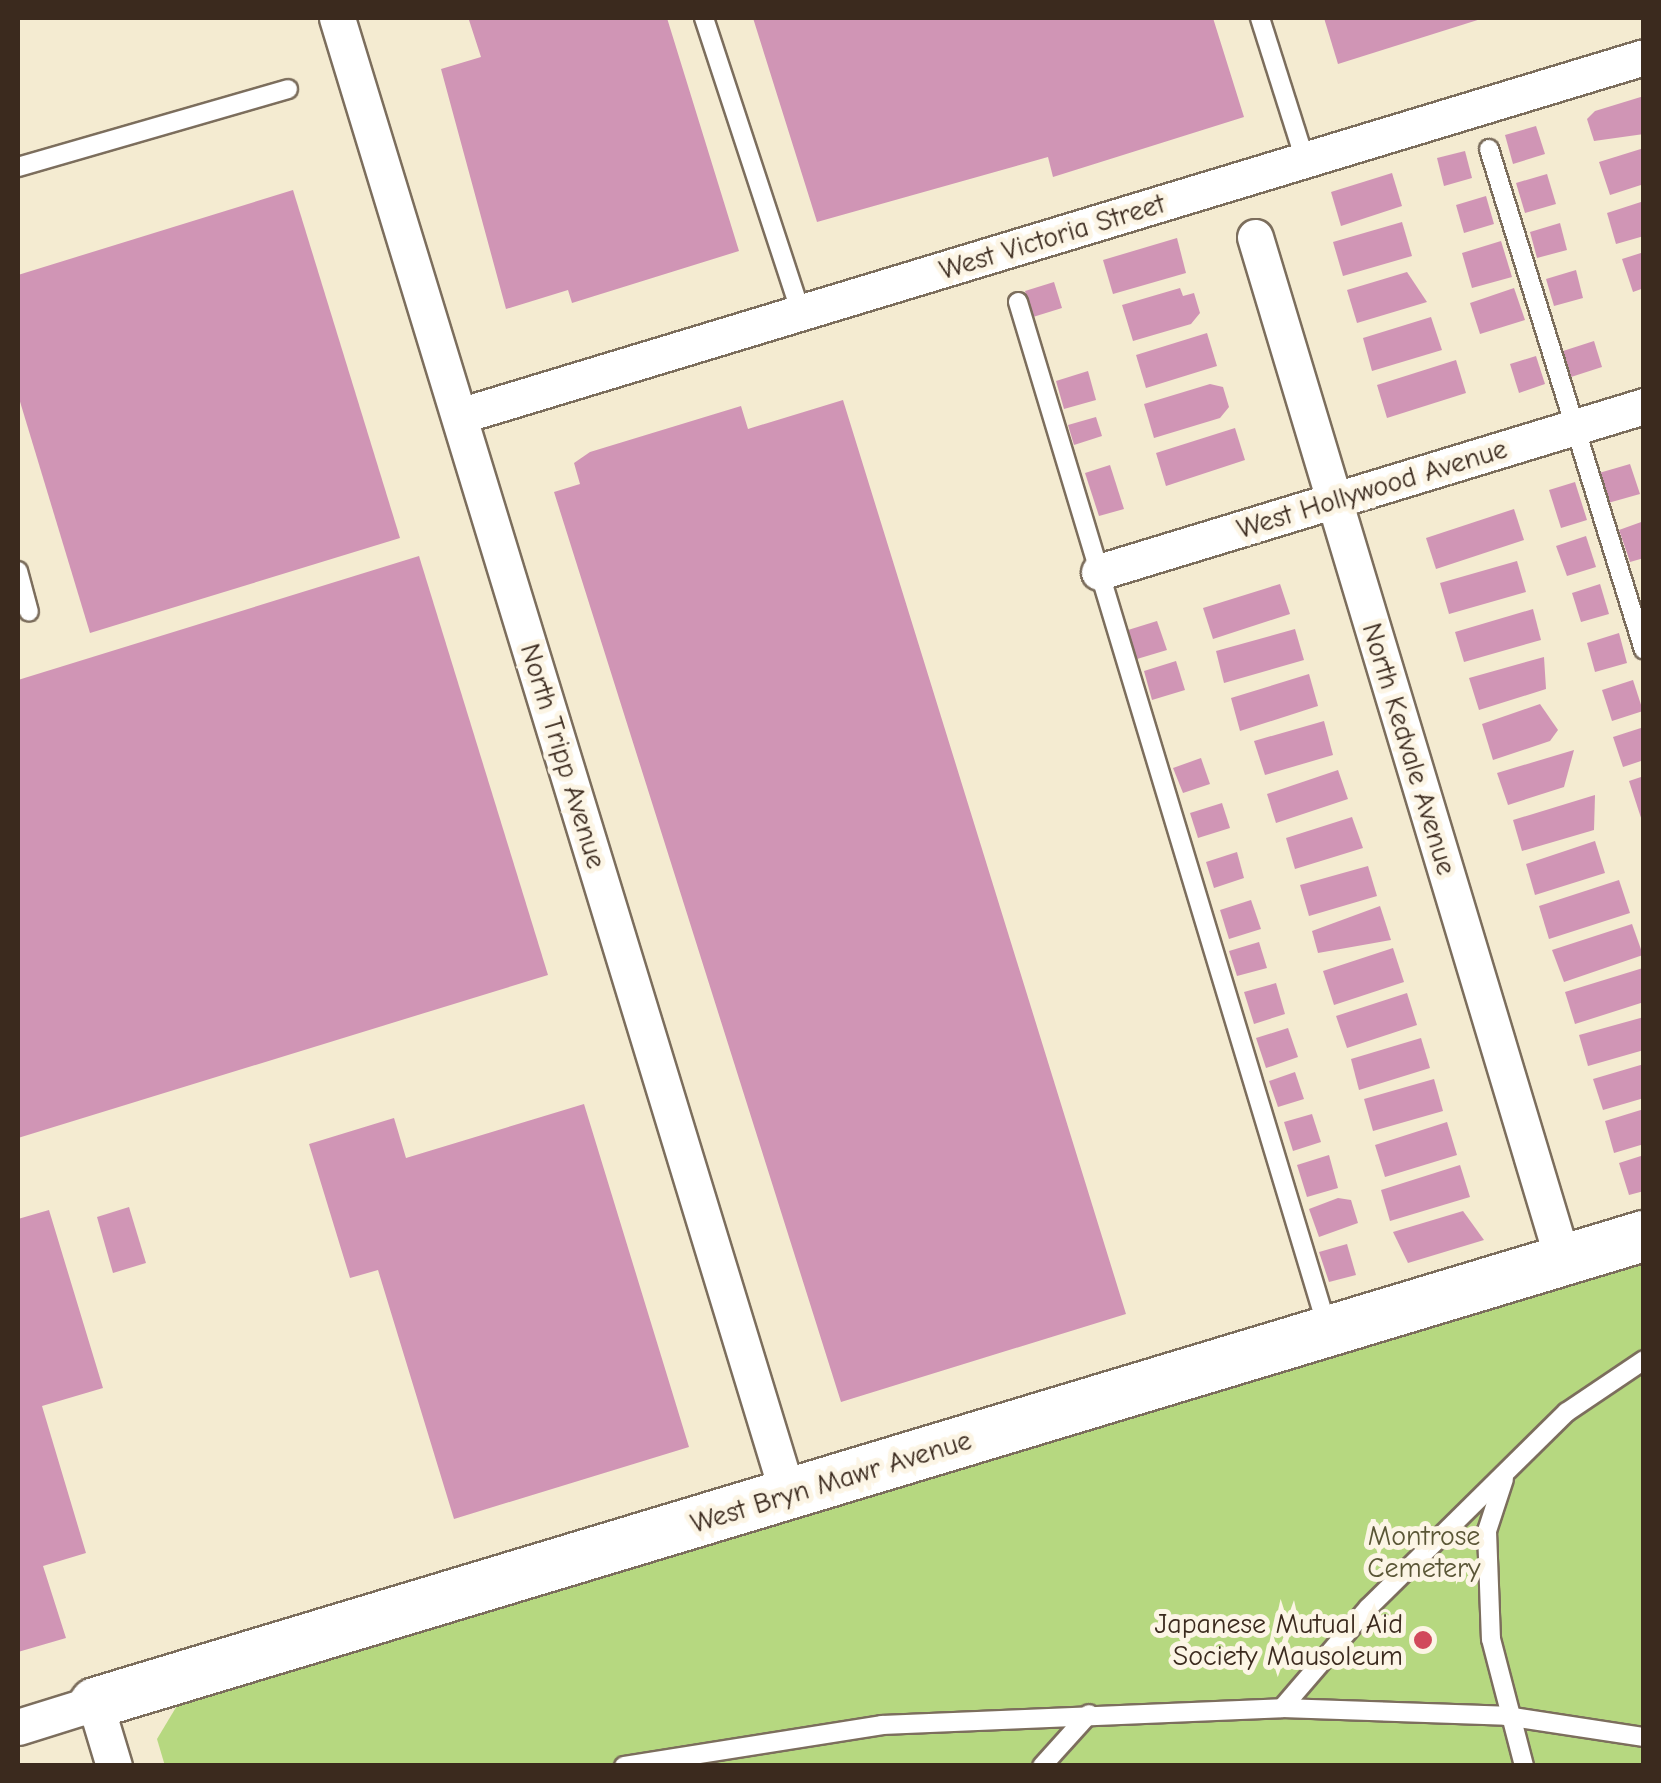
<!DOCTYPE html>
<html>
<head>
<meta charset="utf-8">
<style>
	body { margin:0 }
	#map { position:relative; width:1661px; height:1783px; overflow:hidden; background:#f4ebd1; font-family:"Comic Neue",sans-serif }
	div>[style] { position:absolute }
	[style*='--x'] { left:calc(var(--x)*1px); top:calc(var(--y)*1px); width:calc(var(--w)*1px); rotate:calc(var(--a)*1deg) }
	.green>* { inset:0; background:#b6d880 }
	.building>* { inset:0; background:#d095b5 }
	.roads { filter:drop-shadow(2px 0 #7c6e5d) drop-shadow(-2px 0 #7c6e5d) drop-shadow(0 2px #7c6e5d) drop-shadow(0 -2px #7c6e5d) }
	.lane>* { height:18px; margin:-9px; padding:0 9px; transform-origin:9px; border-radius:9px; background:#fff }
	.street>* { height:35px; margin:-17.5px; padding:0 17.5px; transform-origin:17.5px; border-radius:17.5px; background:#fff }
	.secondary>* { height:50px; margin:-25px; padding:0 25px; transform-origin:25px; border-radius:25px; background:#fff }
	.dots>* { width:28px; height:28px; translate:-50% -50%; box-sizing:border-box; border:5px solid #fcf5e5; border-radius:50% }
	span { translate:-50% -50%; white-space:nowrap; text-align:center; line-height:1.15; -webkit-text-stroke:10px #fcf5e5; paint-order:stroke }
	.street-label { font-size:28px; color:#3b2a1e }
	.park-label { font-size:28px; color:#5a5636 }
	.poi-label { font-size:28px; color:#3b2a1e }
	.right { translate:-100% -50%; text-align:right }
	.frame { position:absolute; inset:0; border:20px solid #3b2a1e; pointer-events:none }
</style>
</head>
<body>
<div id="map">
	<div class="green">
		<i style="clip-path:polygon(1643px 1259px,1643px 1765px,165px 1766px,157px 1739px,181px 1699px)"></i>
	</div>
	<div class="building">
		<i style="clip-path:polygon(477px 18px,667px 18px,739px 251px,572px 303px,568px 290px,506px 309px,441px 69px,481px 57px,469px 20px)"></i>
		<i style="clip-path:polygon(753px 18px,1213px 18px,1244px 117px,1053px 177px,1048px 157px,817px 222px)"></i>
		<i style="clip-path:polygon(1324px 18px,1484px 18px,1338px 64px)"></i>
		<i style="clip-path:polygon(1644px 96px,1644px 134px,1594px 141px,1587px 119px,1595px 111px)"></i>
		<i style="clip-path:polygon(1536px 126px,1545px 154px,1513px 164px,1505px 135px)"></i>
		<i style="clip-path:polygon(1644px 148px,1644px 184px,1610px 195px,1599px 162px)"></i>
		<i style="clip-path:polygon(1465px 151px,1472px 178px,1444px 186px,1437px 158px)"></i>
		<i style="clip-path:polygon(1392px 173px,1402px 206px,1341px 226px,1331px 192px)"></i>
		<i style="clip-path:polygon(1547px 174px,1556px 204px,1525px 213px,1516px 183px)"></i>
		<i style="clip-path:polygon(293px 190px,400px 538px,90px 633px,18px 395px,18px 275px)"></i>
		<i style="clip-path:polygon(1486px 196px,1494px 224px,1464px 233px,1456px 205px)"></i>
		<i style="clip-path:polygon(1644px 201px,1644px 236px,1616px 244px,1607px 213px)"></i>
		<i style="clip-path:polygon(1402px 222px,1412px 256px,1343px 276px,1333px 242px)"></i>
		<i style="clip-path:polygon(1560px 223px,1567px 250px,1537px 258px,1530px 232px)"></i>
		<i style="clip-path:polygon(1177px 238px,1186px 273px,1113px 294px,1103px 260px)"></i>
		<i style="clip-path:polygon(1501px 241px,1512px 277px,1472px 288px,1462px 253px)"></i>
		<i style="clip-path:polygon(1644px 252px,1644px 288px,1633px 292px,1622px 259px)"></i>
		<i style="clip-path:polygon(1576px 270px,1583px 298px,1554px 306px,1546px 279px)"></i>
		<i style="clip-path:polygon(1407px 272px,1427px 302px,1357px 323px,1347px 290px)"></i>
		<i style="clip-path:polygon(1054px 282px,1062px 308px,1033px 317px,1025px 291px)"></i>
		<i style="clip-path:polygon(1180px 288px,1183px 296px,1194px 293px,1200px 313px,1191px 324px,1133px 341px,1122px 305px)"></i>
		<i style="clip-path:polygon(1514px 288px,1525px 320px,1480px 334px,1470px 303px)"></i>
		<i style="clip-path:polygon(1431px 317px,1442px 350px,1372px 371px,1363px 338px)"></i>
		<i style="clip-path:polygon(1207px 333px,1217px 366px,1146px 388px,1136px 355px)"></i>
		<i style="clip-path:polygon(1594px 341px,1602px 367px,1571px 377px,1563px 351px)"></i>
		<i style="clip-path:polygon(1536px 356px,1545px 384px,1519px 393px,1510px 364px)"></i>
		<i style="clip-path:polygon(1456px 360px,1466px 393px,1387px 418px,1377px 385px)"></i>
		<i style="clip-path:polygon(1088px 371px,1096px 400px,1064px 409px,1056px 381px)"></i>
		<i style="clip-path:polygon(1210px 384px,1223px 387px,1229px 407px,1220px 418px,1154px 438px,1144px 404px)"></i>
		<i style="clip-path:polygon(843px 400px,1126px 1314px,841px 1402px,554px 492px,580px 484px,574px 463px,590px 452px,741px 406px,748px 429px)"></i>
		<i style="clip-path:polygon(1096px 417px,1102px 436px,1074px 445px,1068px 425px)"></i>
		<i style="clip-path:polygon(1235px 428px,1245px 460px,1166px 486px,1156px 453px)"></i>
		<i style="clip-path:polygon(1630px 464px,1640px 494px,1608px 503px,1599px 473px)"></i>
		<i style="clip-path:polygon(1110px 465px,1124px 509px,1099px 516px,1085px 473px)"></i>
		<i style="clip-path:polygon(1575px 482px,1587px 520px,1561px 528px,1549px 490px)"></i>
		<i style="clip-path:polygon(1514px 509px,1524px 540px,1436px 569px,1426px 538px)"></i>
		<i style="clip-path:polygon(1644px 521px,1644px 558px,1630px 562px,1619px 530px)"></i>
		<i style="clip-path:polygon(1586px 536px,1596px 567px,1567px 576px,1556px 546px)"></i>
		<i style="clip-path:polygon(419px 556px,548px 975px,18px 1138px,18px 680px)"></i>
		<i style="clip-path:polygon(1517px 561px,1526px 592px,1449px 614px,1440px 583px)"></i>
		<i style="clip-path:polygon(1280px 584px,1290px 614px,1213px 639px,1203px 608px)"></i>
		<i style="clip-path:polygon(1600px 584px,1609px 614px,1581px 622px,1572px 593px)"></i>
		<i style="clip-path:polygon(1533px 609px,1541px 640px,1464px 662px,1455px 632px)"></i>
		<i style="clip-path:polygon(1157px 621px,1167px 650px,1137px 659px,1128px 630px)"></i>
		<i style="clip-path:polygon(1295px 629px,1304px 660px,1224px 683px,1216px 651px)"></i>
		<i style="clip-path:polygon(1619px 633px,1627px 663px,1595px 672px,1587px 643px)"></i>
		<i style="clip-path:polygon(1544px 657px,1546px 689px,1479px 710px,1469px 678px)"></i>
		<i style="clip-path:polygon(1176px 661px,1185px 690px,1152px 700px,1144px 671px)"></i>
		<i style="clip-path:polygon(1309px 674px,1318px 706px,1240px 731px,1231px 698px)"></i>
		<i style="clip-path:polygon(1633px 680px,1643px 711px,1612px 721px,1602px 690px)"></i>
		<i style="clip-path:polygon(1540px 704px,1558px 730px,1550px 741px,1493px 760px,1482px 724px)"></i>
		<i style="clip-path:polygon(1324px 721px,1333px 755px,1265px 775px,1254px 741px)"></i>
		<i style="clip-path:polygon(1644px 727px,1644px 760px,1623px 767px,1613px 737px)"></i>
		<i style="clip-path:polygon(1574px 750px,1564px 787px,1508px 805px,1497px 773px)"></i>
		<i style="clip-path:polygon(1201px 758px,1210px 784px,1183px 793px,1173px 768px)"></i>
		<i style="clip-path:polygon(1338px 770px,1348px 799px,1276px 823px,1267px 794px)"></i>
		<i style="clip-path:polygon(1644px 776px,1644px 824px,1643px 824px,1629px 781px)"></i>
		<i style="clip-path:polygon(1595px 795px,1594px 830px,1522px 851px,1513px 820px)"></i>
		<i style="clip-path:polygon(1222px 803px,1230px 828px,1198px 838px,1190px 813px)"></i>
		<i style="clip-path:polygon(1352px 817px,1363px 848px,1295px 869px,1286px 838px)"></i>
		<i style="clip-path:polygon(1595px 841px,1605px 873px,1535px 895px,1526px 864px)"></i>
		<i style="clip-path:polygon(1237px 852px,1244px 878px,1214px 888px,1206px 862px)"></i>
		<i style="clip-path:polygon(1368px 866px,1377px 896px,1309px 916px,1300px 885px)"></i>
		<i style="clip-path:polygon(1619px 880px,1630px 913px,1549px 939px,1539px 906px)"></i>
		<i style="clip-path:polygon(1251px 900px,1261px 929px,1229px 939px,1220px 910px)"></i>
		<i style="clip-path:polygon(1380px 906px,1391px 940px,1318px 953px,1312px 931px)"></i>
		<i style="clip-path:polygon(1632px 924px,1643px 955px,1564px 982px,1552px 950px)"></i>
		<i style="clip-path:polygon(1259px 942px,1267px 968px,1237px 976px,1229px 951px)"></i>
		<i style="clip-path:polygon(1393px 948px,1404px 982px,1334px 1005px,1323px 971px)"></i>
		<i style="clip-path:polygon(1643px 968px,1644px 1002px,1575px 1024px,1565px 992px)"></i>
		<i style="clip-path:polygon(1276px 983px,1285px 1014px,1254px 1024px,1244px 992px)"></i>
		<i style="clip-path:polygon(1407px 993px,1417px 1025px,1347px 1048px,1336px 1016px)"></i>
		<i style="clip-path:polygon(1644px 1017px,1644px 1050px,1588px 1066px,1579px 1035px)"></i>
		<i style="clip-path:polygon(1288px 1028px,1298px 1057px,1266px 1068px,1256px 1038px)"></i>
		<i style="clip-path:polygon(1421px 1038px,1430px 1068px,1359px 1090px,1351px 1059px)"></i>
		<i style="clip-path:polygon(1644px 1064px,1644px 1098px,1603px 1110px,1593px 1079px)"></i>
		<i style="clip-path:polygon(1295px 1072px,1304px 1099px,1278px 1107px,1269px 1081px)"></i>
		<i style="clip-path:polygon(1434px 1079px,1443px 1111px,1373px 1131px,1364px 1099px)"></i>
		<i style="clip-path:polygon(584px 1104px,689px 1447px,454px 1519px,378px 1270px,350px 1278px,309px 1144px,394px 1118px,406px 1158px)"></i>
		<i style="clip-path:polygon(1644px 1109px,1644px 1144px,1614px 1153px,1605px 1121px)"></i>
		<i style="clip-path:polygon(1312px 1114px,1321px 1142px,1293px 1151px,1284px 1122px)"></i>
		<i style="clip-path:polygon(1447px 1122px,1457px 1155px,1385px 1177px,1375px 1145px)"></i>
		<i style="clip-path:polygon(1329px 1155px,1338px 1188px,1307px 1197px,1297px 1165px)"></i>
		<i style="clip-path:polygon(1644px 1155px,1644px 1191px,1629px 1195px,1619px 1163px)"></i>
		<i style="clip-path:polygon(1460px 1165px,1470px 1197px,1390px 1221px,1381px 1190px)"></i>
		<i style="clip-path:polygon(1338px 1198px,1351px 1200px,1358px 1223px,1319px 1237px,1309px 1209px)"></i>
		<i style="clip-path:polygon(129px 1207px,146px 1263px,113px 1273px,97px 1217px)"></i>
		<i style="clip-path:polygon(49px 1210px,103px 1388px,42px 1406px,86px 1553px,43px 1566px,66px 1638px,18px 1652px,18px 1219px)"></i>
		<i style="clip-path:polygon(1463px 1211px,1484px 1240px,1408px 1263px,1393px 1232px)"></i>
		<i style="clip-path:polygon(1347px 1244px,1356px 1275px,1329px 1282px,1319px 1252px)"></i>
	</div>
	<div class="roads">
		<div class="lane">
			<i style="--x:704;--y:18;--w:311;--a:71.8"></i>
			<i style="--x:1260;--y:18;--w:149;--a:72.4"></i>
			<i style="--x:1489;--y:149;--w:524;--a:72.81"></i>
			<i style="--x:18;--y:167;--w:281;--a:-16.1"></i>
			<i style="--x:1018;--y:302;--w:1071;--a:73.22"></i>
			<i style="--x:18;--y:571;--w:42;--a:75"></i>
			<i style="--x:1504;--y:1479;--w:55;--a:108.1"></i>
			<i style="--x:1487;--y:1531;--w:108;--a:87.9"></i>
			<i style="--x:1491;--y:1639;--w:131;--a:75.4"></i>
			<i style="--x:1282;--y:1708;--w:132;--a:-49.3"></i>
			<i style="--x:1368;--y:1608;--w:279;--a:-44.6"></i>
			<i style="--x:1567;--y:1412;--w:93;--a:-34"></i>
			<i style="--x:624;--y:1766;--w:261;--a:-9"></i>
			<i style="--x:882;--y:1725;--w:400;--a:-2.4"></i>
			<i style="--x:1282;--y:1708;--w:224;--a:2"></i>
			<i style="--x:1506;--y:1716;--w:140;--a:8.7"></i>
			<i style="--x:1042;--y:1766;--w:70;--a:-47.9"></i>
		</div>
		<div class="street">
			<i style="--x:337;--y:18;--w:1544;--a:73.02"></i>
			<i style="--x:1255;--y:237;--w:1069;--a:73.26"></i>
			<i style="--x:459;--y:416;--w:1238;--a:-16.85"></i>
			<i style="--x:1099;--y:572;--w:570;--a:-16.94"></i>
			<i style="--x:18;--y:1727;--w:81;--a:-17.3"></i>
			<i style="--x:95;--y:1703;--w:66;--a:73.2"></i>
		</div>
		<div class="secondary">
			<i style="--x:95;--y:1703;--w:1618;--a:-16.78"></i>
		</div>
	</div>
	<div class="dots">
		<i style="left:1423px;top:1640px;background:#d1495b"></i>
	</div>
	<div class="street-label">
		<span style="left:1052px;top:237px;rotate:-17deg">West Victoria Street</span>
		<span style="left:1372px;top:489px;rotate:-17deg">West Hollywood Avenue</span>
		<span style="left:1409px;top:749px;rotate:73deg">North Kedvale Avenue</span>
		<span style="left:563px;top:756px;rotate:73deg">North Tripp Avenue</span>
		<span style="left:831px;top:1482px;rotate:-17deg">West Bryn Mawr Avenue</span>
	</div>
	<div class="park-label">
		<span style="left:1424px;top:1552px">Montrose<br>Cemetery</span>
	</div>
	<div class="poi-label">
		<span class="right" style="left:1403px;top:1640px">Japanese Mutual Aid<br>Society Mausoleum</span>
	</div>
	<div class="frame"></div>
</div>
</body>
</html>
